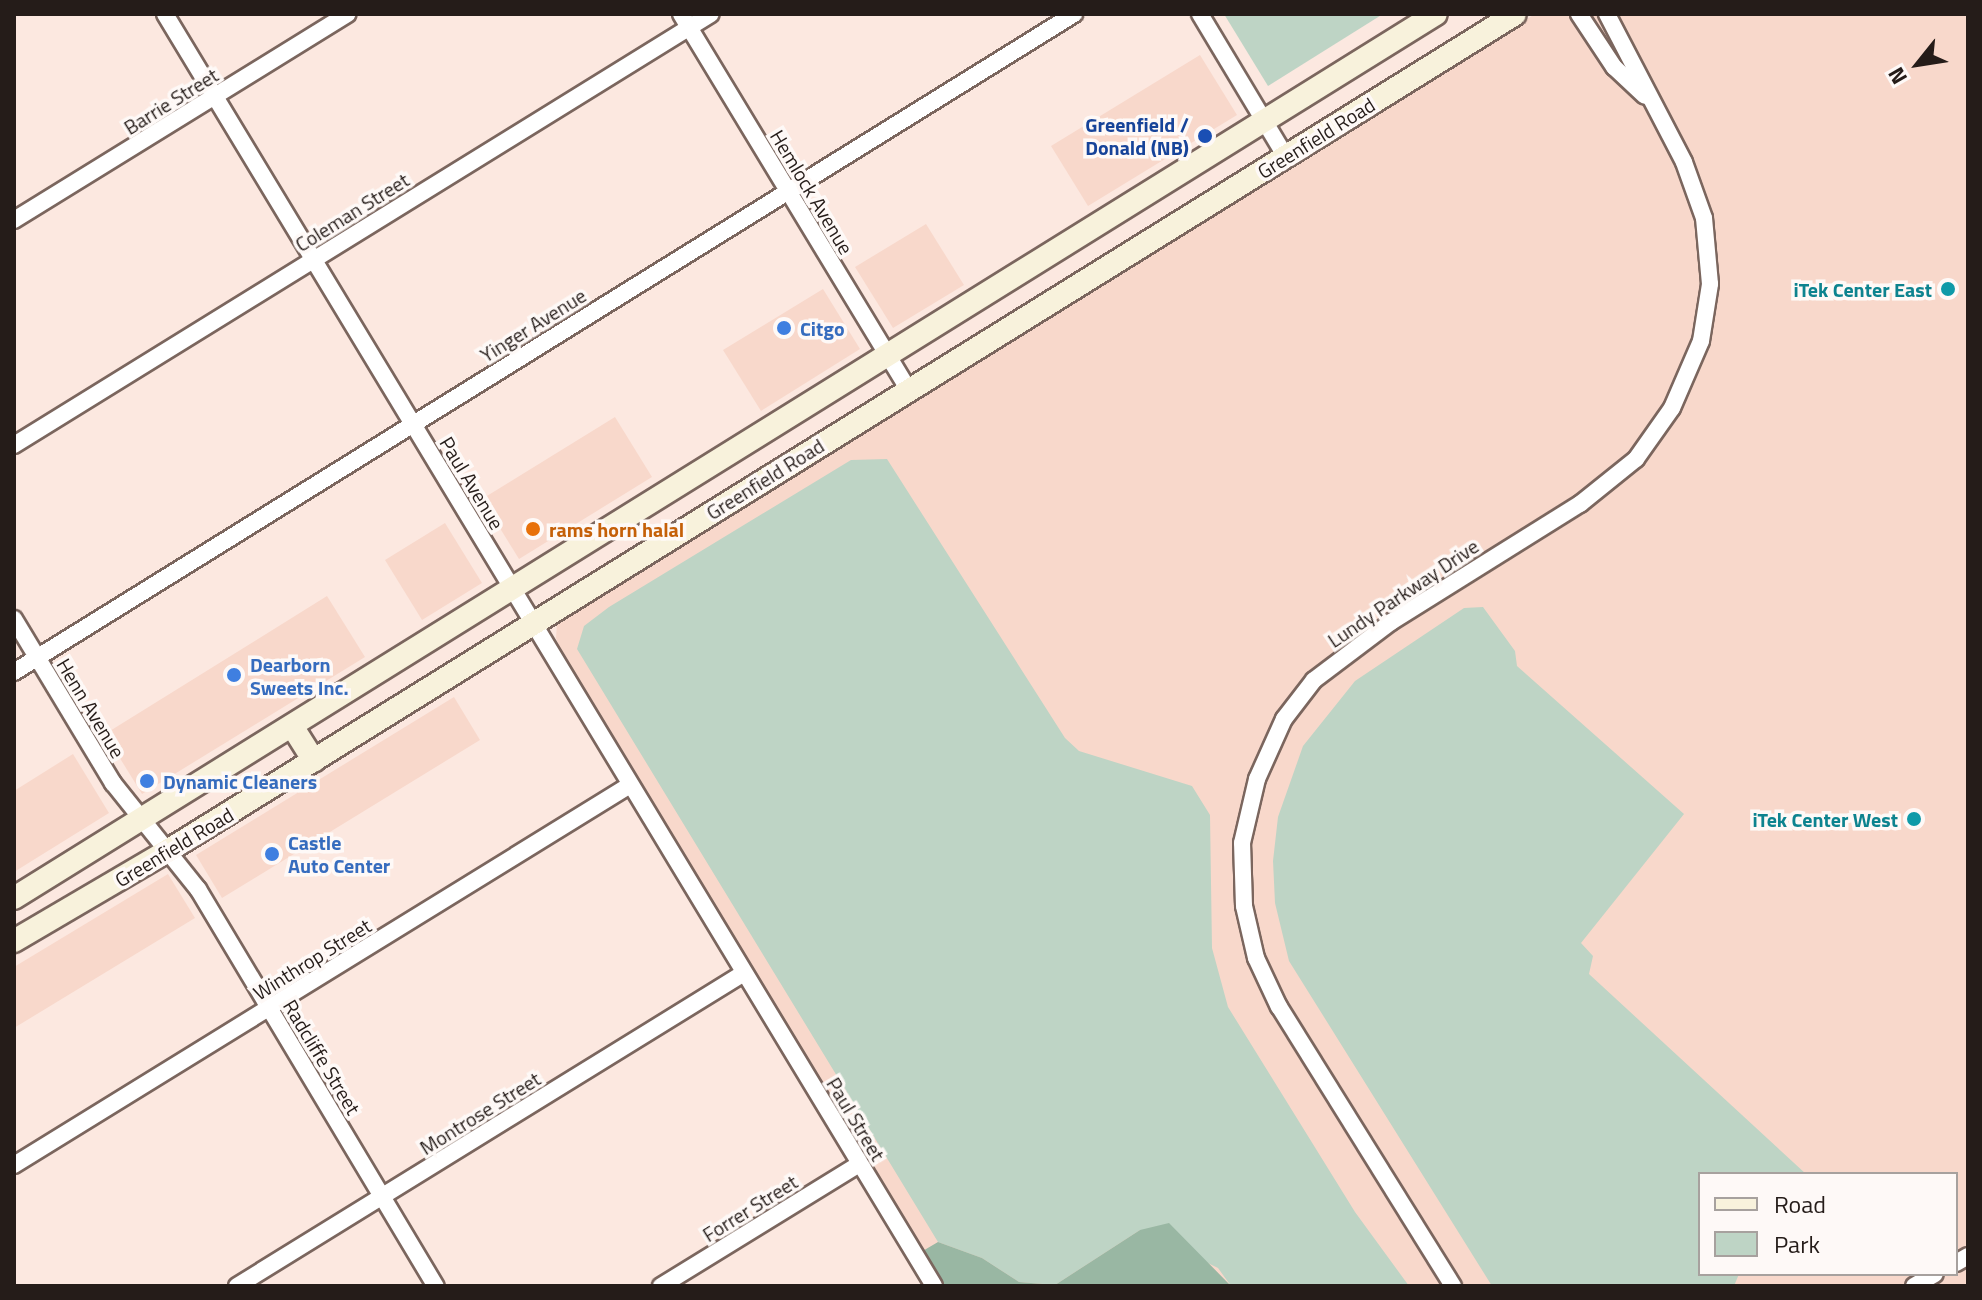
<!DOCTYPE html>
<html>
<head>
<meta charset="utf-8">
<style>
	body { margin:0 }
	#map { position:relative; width:1982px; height:1300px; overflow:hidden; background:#fce8e0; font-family:"Titillium Web",sans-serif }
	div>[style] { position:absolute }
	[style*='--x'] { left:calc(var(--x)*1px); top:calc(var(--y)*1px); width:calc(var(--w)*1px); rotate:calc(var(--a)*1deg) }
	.built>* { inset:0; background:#f8d8cb }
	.green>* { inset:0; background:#bed4c5 }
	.forest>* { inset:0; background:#99b7a3 }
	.roads { filter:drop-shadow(2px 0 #7b665e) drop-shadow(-2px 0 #7b665e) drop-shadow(0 2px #7b665e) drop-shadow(0 -2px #7b665e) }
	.street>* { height:16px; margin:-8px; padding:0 8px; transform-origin:8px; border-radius:8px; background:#fff }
	.secondary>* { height:22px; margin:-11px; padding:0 11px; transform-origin:11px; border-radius:11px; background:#f8f2dc }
	.dots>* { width:22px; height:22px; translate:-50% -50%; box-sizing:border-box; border:4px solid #fef9f7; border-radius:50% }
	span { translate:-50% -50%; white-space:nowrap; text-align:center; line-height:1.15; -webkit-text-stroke:7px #fef9f7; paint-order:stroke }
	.street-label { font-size:20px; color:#251c19 }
	.transit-label { font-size:20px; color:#164399; font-weight:700 }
	.right { translate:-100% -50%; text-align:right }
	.culture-label { font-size:20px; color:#0d838f; font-weight:700 }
	.shop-label { font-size:20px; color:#366cbe; font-weight:700 }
	.left { translate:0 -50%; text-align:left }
	.food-label { font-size:20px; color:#c56008; font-weight:700 }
	.frame { position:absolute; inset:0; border:16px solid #251c19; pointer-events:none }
	.legend { position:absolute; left:1698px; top:1172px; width:260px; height:104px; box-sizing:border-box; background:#fef9f7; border:2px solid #a7a19e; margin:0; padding:10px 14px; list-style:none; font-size:24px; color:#251c19 }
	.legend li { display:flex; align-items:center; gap:16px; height:40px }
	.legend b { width:40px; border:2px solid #a7a19e }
	.north { position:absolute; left:1878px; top:24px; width:80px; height:80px; -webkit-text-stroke:6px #fef9f7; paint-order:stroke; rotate:240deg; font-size:22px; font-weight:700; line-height:32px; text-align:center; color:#251c19 }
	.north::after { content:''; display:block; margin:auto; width:28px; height:36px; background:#251c19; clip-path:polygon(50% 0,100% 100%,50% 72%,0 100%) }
</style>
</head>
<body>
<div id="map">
	<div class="built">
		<i style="clip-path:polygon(evenodd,1535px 14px,1968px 14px,1968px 1286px,941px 1286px,566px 665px,556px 638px,557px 624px,1535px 14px,1700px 1174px,1956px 1174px,1956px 1274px,1700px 1274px,1700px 1174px)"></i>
		<i style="clip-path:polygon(1200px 55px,1237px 115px,1088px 206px,1051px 146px)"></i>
		<i style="clip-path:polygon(926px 224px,964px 285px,893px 328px,855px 267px)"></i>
		<i style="clip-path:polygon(823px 289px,860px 349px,761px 411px,723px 350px)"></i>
		<i style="clip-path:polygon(615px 417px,652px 477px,519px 559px,482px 499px)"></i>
		<i style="clip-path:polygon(445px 523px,482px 583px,422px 620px,385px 560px)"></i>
		<i style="clip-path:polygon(327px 596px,365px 657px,142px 794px,105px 734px)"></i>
		<i style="clip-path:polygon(454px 697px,480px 740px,222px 898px,196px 855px)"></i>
		<i style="clip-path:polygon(73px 754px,109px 813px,14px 872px,14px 791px)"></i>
		<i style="clip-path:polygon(168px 874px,195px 918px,14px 1028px,14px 967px)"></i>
	</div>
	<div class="green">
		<i style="clip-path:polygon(1224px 14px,1383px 14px,1268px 86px)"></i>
		<i style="clip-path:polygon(887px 459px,1065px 738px,1079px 751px,1192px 786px,1210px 815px,1212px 948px,1228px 1007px,1355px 1212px,1409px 1286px,1231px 1286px,1218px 1268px,1140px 1230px,1055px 1285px,1019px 1282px,982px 1258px,938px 1242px,577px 649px,584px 626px,609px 607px,851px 460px)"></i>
		<i style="clip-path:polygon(1483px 607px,1515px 651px,1517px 666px,1684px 814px,1581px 943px,1593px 956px,1589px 974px,1806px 1174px,1700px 1174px,1700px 1274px,1739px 1274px,1734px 1286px,1492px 1286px,1289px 961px,1275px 903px,1273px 861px,1278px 817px,1303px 746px,1355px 681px,1464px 608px)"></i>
	</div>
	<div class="forest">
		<i style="clip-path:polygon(1169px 1223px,1231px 1286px,941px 1286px,921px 1252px,938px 1242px,982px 1258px,1019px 1282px,1055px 1285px,1140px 1230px)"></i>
	</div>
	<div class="roads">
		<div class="street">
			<i style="--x:165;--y:14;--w:1486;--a:58.84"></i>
			<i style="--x:681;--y:14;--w:441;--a:58.8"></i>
			<i style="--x:1200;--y:14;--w:167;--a:59"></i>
			<i style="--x:1579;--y:14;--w:64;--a:56.6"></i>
			<i style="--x:1614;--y:67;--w:42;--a:43.1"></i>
			<i style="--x:14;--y:220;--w:392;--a:-31.7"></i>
			<i style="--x:14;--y:445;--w:819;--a:-31.73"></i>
			<i style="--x:14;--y:619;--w:192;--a:58.9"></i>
			<i style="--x:113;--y:783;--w:136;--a:51.3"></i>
			<i style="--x:198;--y:889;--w:463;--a:59.1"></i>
			<i style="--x:14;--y:672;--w:1248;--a:-31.83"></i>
			<i style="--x:14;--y:1165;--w:724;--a:-31.67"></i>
			<i style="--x:1956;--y:1263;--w:14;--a:-30"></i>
			<i style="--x:237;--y:1286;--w:596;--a:-31.69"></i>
			<i style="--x:661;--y:1286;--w:233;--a:-31.6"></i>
			<i style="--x:1453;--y:1286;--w:329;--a:-121.9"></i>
			<i style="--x:1279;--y:1007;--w:54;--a:-115.1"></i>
			<i style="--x:1256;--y:958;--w:53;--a:-103"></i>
			<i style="--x:1244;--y:906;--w:63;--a:-91.8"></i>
			<i style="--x:1242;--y:843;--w:66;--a:-76.8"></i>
			<i style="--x:1257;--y:779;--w:66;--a:-65.8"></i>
			<i style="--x:1284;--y:719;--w:49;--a:-52.4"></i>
			<i style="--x:1314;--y:680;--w:96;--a:-37"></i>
			<i style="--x:1391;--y:622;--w:223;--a:-32"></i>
			<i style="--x:1580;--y:504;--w:72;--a:-38.8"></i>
			<i style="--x:1636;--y:459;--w:62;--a:-54.8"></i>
			<i style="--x:1672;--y:408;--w:73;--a:-66.6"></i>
			<i style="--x:1701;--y:341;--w:58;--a:-81"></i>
			<i style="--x:1710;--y:284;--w:66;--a:-95.2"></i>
			<i style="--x:1704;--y:218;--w:59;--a:-109.7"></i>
			<i style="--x:1684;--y:162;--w:167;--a:-117.5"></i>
			<i style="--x:1914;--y:1286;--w:24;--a:-30"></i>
		</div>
		<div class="secondary">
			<i style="--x:292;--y:726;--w:41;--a:57.8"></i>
			<i style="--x:14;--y:898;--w:1674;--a:-31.87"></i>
			<i style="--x:14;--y:941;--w:180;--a:-30.4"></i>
			<i style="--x:169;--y:850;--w:1584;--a:-31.84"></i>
		</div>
	</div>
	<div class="dots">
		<i style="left:1205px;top:136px;background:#1a4fb4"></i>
		<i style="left:1948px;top:289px;background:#0f9aa8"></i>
		<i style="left:784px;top:328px;background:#3f7fe0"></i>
		<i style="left:533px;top:529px;background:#e8710a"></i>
		<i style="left:234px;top:675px;background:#3f7fe0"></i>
		<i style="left:147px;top:781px;background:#3f7fe0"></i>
		<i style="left:1914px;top:819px;background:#0f9aa8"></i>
		<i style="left:272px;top:854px;background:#3f7fe0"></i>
	</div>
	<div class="street-label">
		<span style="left:171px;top:101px;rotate:-32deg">Barrie Street</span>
		<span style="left:1316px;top:138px;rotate:-32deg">Greenfield Road</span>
		<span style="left:812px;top:192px;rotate:59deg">Hemlock Avenue</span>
		<span style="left:352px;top:212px;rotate:-32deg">Coleman Street</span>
		<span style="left:533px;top:325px;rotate:-32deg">Yinger Avenue</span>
		<span style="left:765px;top:479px;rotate:-32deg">Greenfield Road</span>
		<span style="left:472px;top:483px;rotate:59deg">Paul Avenue</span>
		<span style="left:1403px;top:593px;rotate:-34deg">Lundy Parkway Drive</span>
		<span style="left:91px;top:708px;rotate:59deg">Henn Avenue</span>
		<span style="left:174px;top:847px;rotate:-31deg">Greenfield Road</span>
		<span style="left:312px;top:959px;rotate:-32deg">Winthrop Street</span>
		<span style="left:322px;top:1057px;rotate:59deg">Radcliffe Street</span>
		<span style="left:480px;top:1113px;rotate:-32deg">Montrose Street</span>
		<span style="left:856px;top:1119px;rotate:59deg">Paul Street</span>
		<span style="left:750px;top:1208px;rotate:-32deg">Forrer Street</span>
	</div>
	<div class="transit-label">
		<span class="right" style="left:1189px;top:136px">Greenfield /<br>Donald (NB)</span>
	</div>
	<div class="culture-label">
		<span class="right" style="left:1932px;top:289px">iTek Center East</span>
		<span class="right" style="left:1898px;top:819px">iTek Center West</span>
	</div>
	<div class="shop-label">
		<span class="left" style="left:800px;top:328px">Citgo</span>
		<span class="left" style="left:250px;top:676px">Dearborn<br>Sweets Inc.</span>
		<span class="left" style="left:163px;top:781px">Dynamic Cleaners</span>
		<span class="left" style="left:288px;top:854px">Castle<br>Auto Center</span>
	</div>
	<div class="food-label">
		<span class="left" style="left:549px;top:529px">rams horn halal</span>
	</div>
	<div class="frame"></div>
	<ul class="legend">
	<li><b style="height:10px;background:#f8f2dc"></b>Road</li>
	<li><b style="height:22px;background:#bed4c5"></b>Park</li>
	</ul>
	<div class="north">N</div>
</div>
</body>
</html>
